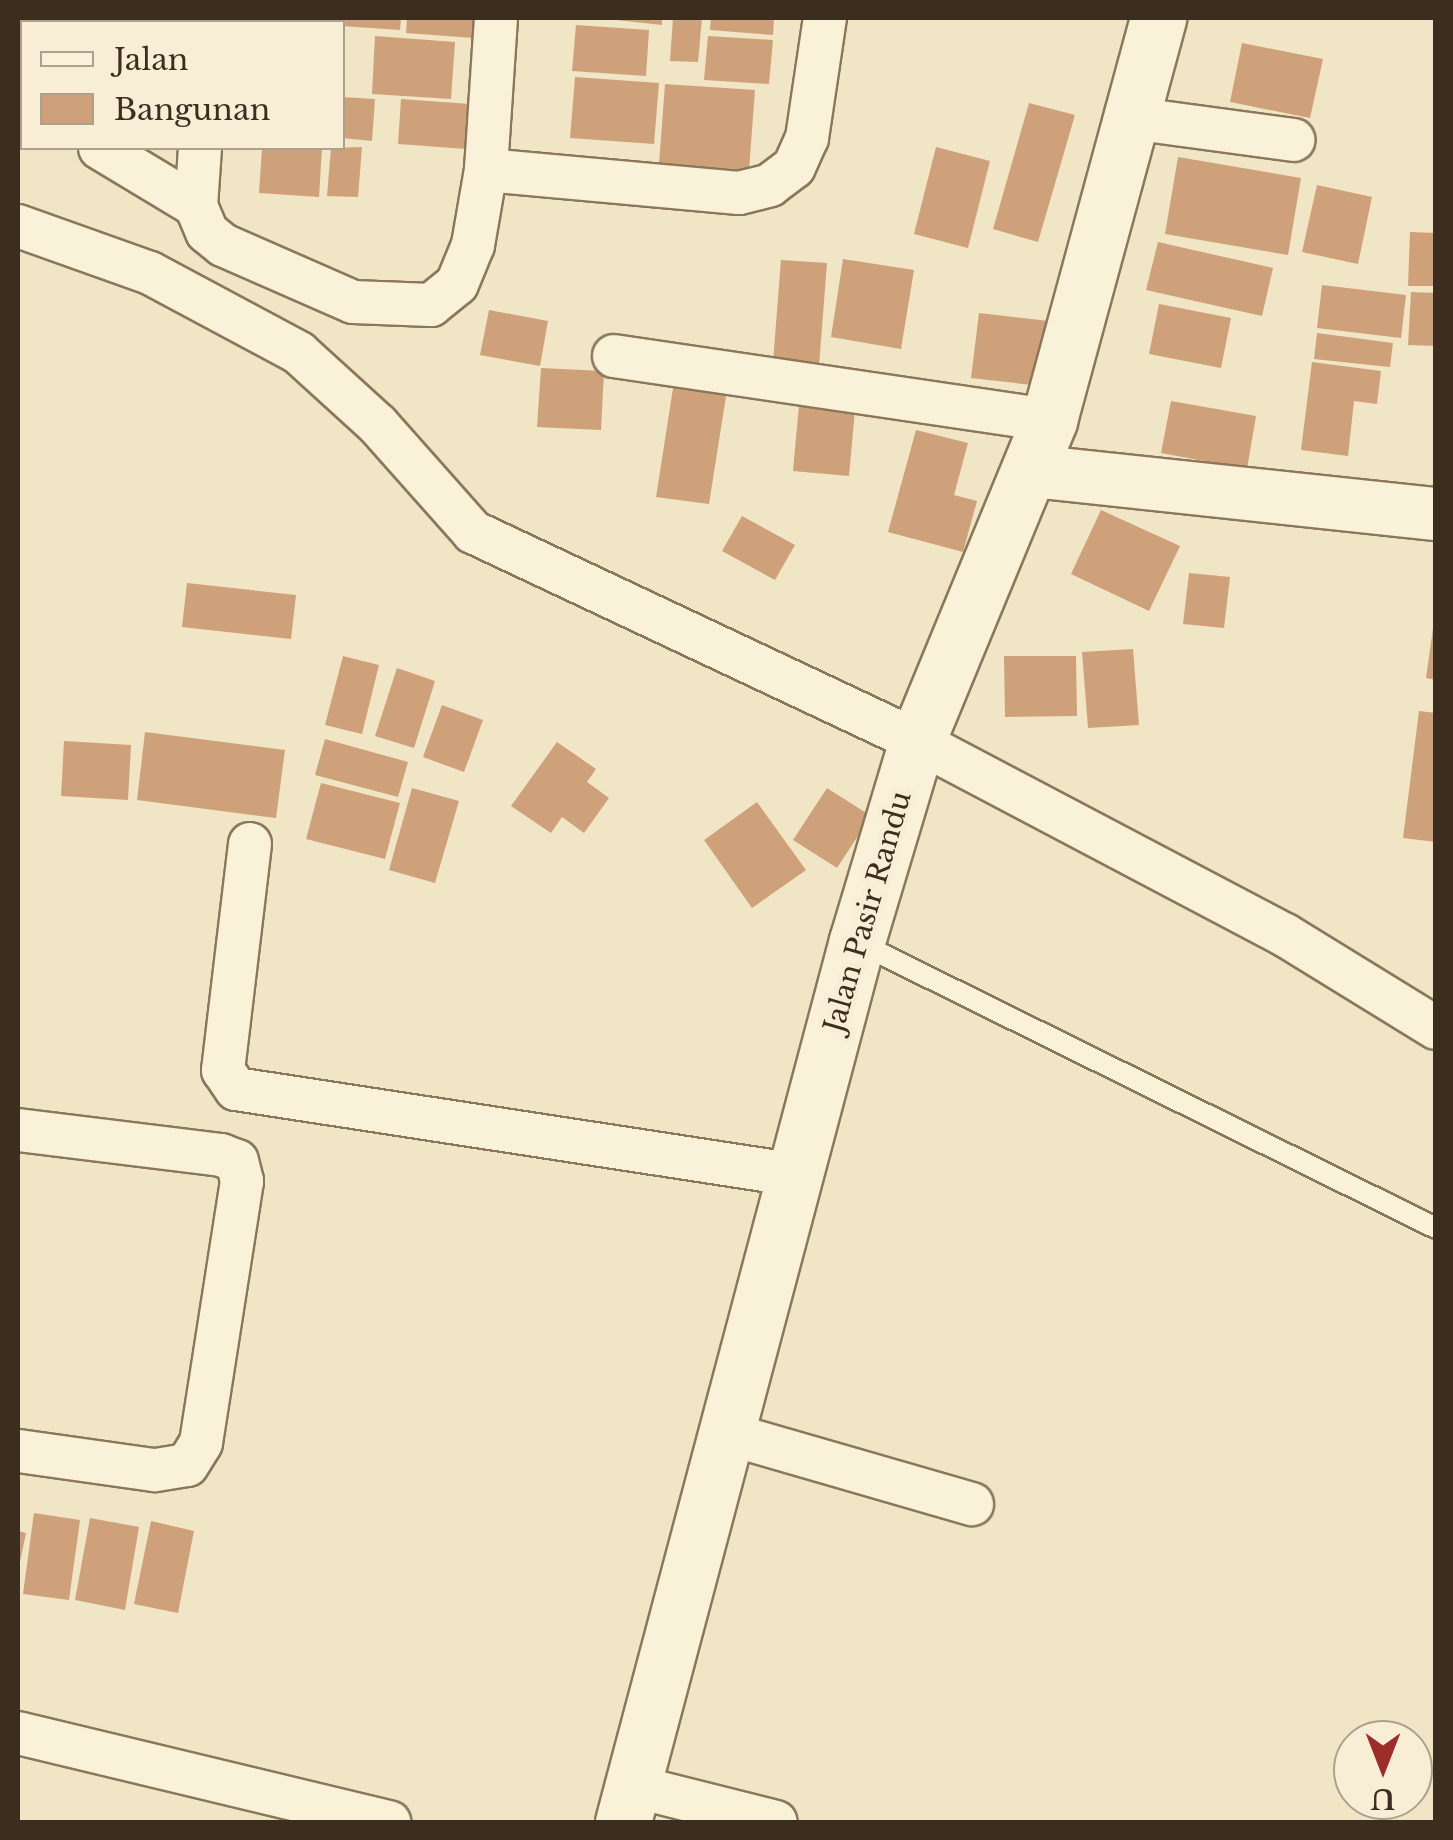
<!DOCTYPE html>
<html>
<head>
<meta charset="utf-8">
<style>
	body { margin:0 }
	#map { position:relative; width:1453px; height:1840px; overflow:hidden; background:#f0e5c5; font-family:"Libre Baskerville",serif }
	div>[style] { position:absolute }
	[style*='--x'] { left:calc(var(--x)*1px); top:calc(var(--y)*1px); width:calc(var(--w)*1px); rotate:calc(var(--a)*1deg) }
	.building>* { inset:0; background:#cfa17a }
	.roads { filter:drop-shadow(2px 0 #8b775a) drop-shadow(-2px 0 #8b775a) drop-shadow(0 2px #8b775a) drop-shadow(0 -2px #8b775a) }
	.service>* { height:20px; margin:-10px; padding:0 10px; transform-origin:10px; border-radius:10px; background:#faf1d9 }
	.minor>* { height:42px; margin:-21px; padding:0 21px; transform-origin:21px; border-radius:21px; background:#faf1d9 }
	.tertiary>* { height:52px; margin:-26px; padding:0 26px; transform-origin:26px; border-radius:26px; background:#faf1d9 }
	.secondary>* { height:55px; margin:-27.5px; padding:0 27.5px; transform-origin:27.5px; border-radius:27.5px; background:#faf1d9 }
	span { translate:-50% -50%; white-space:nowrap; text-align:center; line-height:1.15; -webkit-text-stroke:10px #f7eed5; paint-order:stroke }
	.street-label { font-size:28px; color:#3b2e1f }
	.frame { position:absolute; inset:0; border:20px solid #3b2e1f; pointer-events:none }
	.legend { position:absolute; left:20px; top:20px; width:325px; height:130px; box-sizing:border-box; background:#f7eed5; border:2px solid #aca18c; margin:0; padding:12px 18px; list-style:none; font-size:30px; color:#3b2e1f }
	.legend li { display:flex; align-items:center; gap:20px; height:50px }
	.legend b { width:50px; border:2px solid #aca18c }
	.north { position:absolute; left:1333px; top:1720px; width:100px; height:100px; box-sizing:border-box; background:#f7eed5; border:2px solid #aca18c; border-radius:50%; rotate:180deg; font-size:28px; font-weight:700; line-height:40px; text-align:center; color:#3b2e1f }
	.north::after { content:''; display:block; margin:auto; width:35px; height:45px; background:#9c2d28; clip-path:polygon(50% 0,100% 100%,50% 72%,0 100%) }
</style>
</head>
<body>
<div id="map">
	<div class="building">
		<i style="clip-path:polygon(18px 18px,72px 18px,22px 25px)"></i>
		<i style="clip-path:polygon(108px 18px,182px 18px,108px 22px)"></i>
		<i style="clip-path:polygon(284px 18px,335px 18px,284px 22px)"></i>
		<i style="clip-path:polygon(340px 18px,401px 18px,400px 30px,342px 26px)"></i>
		<i style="clip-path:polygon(407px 18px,474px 18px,473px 38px,406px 33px)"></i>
		<i style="clip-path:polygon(598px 18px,662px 18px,662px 25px)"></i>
		<i style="clip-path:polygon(673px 18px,702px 18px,698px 62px,670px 61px)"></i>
		<i style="clip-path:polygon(711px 18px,774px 18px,773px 35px,710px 30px)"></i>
		<i style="clip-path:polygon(576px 25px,649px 30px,646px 76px,572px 71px)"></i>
		<i style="clip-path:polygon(375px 36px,455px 42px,451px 99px,372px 94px)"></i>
		<i style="clip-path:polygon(708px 36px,773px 40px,769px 84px,704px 80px)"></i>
		<i style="clip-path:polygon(1242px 43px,1323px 59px,1310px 118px,1230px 102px)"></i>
		<i style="clip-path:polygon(575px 77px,659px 83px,654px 144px,570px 138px)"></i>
		<i style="clip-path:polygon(665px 84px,755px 90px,749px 170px,659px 164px)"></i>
		<i style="clip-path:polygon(342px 97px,375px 99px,372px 141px,342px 138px)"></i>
		<i style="clip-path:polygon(401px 99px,470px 104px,466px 149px,398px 144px)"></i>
		<i style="clip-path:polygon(1029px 103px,1075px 115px,1038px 242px,993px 229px)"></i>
		<i style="clip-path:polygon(362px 147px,358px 197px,327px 196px,331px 148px)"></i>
		<i style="clip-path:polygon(936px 147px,990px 161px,968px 248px,914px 234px)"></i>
		<i style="clip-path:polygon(262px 148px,322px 148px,319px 197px,259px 193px)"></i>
		<i style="clip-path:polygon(1178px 157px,1301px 178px,1288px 255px,1165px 234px)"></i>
		<i style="clip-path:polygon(1317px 185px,1372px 197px,1358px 264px,1302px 252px)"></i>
		<i style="clip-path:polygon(1410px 232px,1436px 233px,1436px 286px,1408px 286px)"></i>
		<i style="clip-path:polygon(1158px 242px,1273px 268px,1262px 316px,1146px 290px)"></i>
		<i style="clip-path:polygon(843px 259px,914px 270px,901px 349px,831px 337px)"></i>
		<i style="clip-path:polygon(781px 260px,827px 263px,819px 366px,773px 362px)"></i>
		<i style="clip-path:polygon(1322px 285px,1406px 295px,1401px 338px,1317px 328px)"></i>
		<i style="clip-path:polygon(1411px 292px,1436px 293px,1436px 346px,1408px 345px)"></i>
		<i style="clip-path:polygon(1159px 304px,1231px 318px,1221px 368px,1149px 354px)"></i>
		<i style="clip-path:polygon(489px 310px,548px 321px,540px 366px,480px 355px)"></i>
		<i style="clip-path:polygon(979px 313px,1057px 322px,1050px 387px,971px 378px)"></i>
		<i style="clip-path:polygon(1317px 333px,1393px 343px,1390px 367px,1314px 359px)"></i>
		<i style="clip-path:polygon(1312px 362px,1381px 371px,1377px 404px,1354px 401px,1348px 456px,1301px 450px)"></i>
		<i style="clip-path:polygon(541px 368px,604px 371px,601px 430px,537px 427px)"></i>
		<i style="clip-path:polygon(674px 382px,727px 390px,709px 504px,656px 497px)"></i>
		<i style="clip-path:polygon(1171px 401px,1256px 416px,1247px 469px,1161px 453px)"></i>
		<i style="clip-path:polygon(799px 405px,855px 410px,849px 476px,793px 471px)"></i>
		<i style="clip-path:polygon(916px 430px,968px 443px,954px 495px,977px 501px,963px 552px,888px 532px)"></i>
		<i style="clip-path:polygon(1101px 510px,1180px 546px,1149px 611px,1071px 574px)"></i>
		<i style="clip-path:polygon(742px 516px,795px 545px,775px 580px,722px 551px)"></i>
		<i style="clip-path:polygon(1189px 573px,1230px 577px,1224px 628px,1183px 624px)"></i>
		<i style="clip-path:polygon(187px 583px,296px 595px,291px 639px,182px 627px)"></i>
		<i style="clip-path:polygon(1433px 628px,1436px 628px,1436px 680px,1426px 678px)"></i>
		<i style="clip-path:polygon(1133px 649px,1139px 725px,1088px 728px,1082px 652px)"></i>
		<i style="clip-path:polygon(343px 656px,379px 665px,362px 734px,325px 725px)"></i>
		<i style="clip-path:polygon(1004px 656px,1076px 656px,1077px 716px,1005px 717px)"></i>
		<i style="clip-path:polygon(397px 668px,435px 681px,414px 748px,375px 736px)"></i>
		<i style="clip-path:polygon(442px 705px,483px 720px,464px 772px,423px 757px)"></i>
		<i style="clip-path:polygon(1419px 711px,1436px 713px,1436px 842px,1403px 838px)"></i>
		<i style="clip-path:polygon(145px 732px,285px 750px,276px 818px,137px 800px)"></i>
		<i style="clip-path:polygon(325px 739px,408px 762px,398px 797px,315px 775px)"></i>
		<i style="clip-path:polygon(64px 741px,131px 745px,128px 800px,61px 796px)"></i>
		<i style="clip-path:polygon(557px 742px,596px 769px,587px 782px,609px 798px,584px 833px,562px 817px,551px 833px,511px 806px)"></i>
		<i style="clip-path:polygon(321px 783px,400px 803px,385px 859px,306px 839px)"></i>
		<i style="clip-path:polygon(412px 788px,459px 801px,435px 883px,389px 870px)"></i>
		<i style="clip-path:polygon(827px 788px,871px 816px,837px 868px,793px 840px)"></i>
		<i style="clip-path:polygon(757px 802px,806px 870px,752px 908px,704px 840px)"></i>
		<i style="clip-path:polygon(34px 1513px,80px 1520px,69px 1600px,23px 1594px)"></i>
		<i style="clip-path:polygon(90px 1518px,139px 1527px,125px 1610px,75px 1600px)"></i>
		<i style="clip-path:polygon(151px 1521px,194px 1531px,178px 1613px,134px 1604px)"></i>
		<i style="clip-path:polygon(18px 1531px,26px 1533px,19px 1567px,18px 1566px)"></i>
	</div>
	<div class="roads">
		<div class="service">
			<i style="--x:859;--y:943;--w:644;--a:26.29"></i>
		</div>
		<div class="minor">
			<i style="--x:496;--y:18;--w:152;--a:93.8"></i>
			<i style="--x:486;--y:170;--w:254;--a:5.2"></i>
			<i style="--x:739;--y:193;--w:32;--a:-14"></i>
			<i style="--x:770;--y:185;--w:30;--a:-37"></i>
			<i style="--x:794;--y:167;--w:32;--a:-66"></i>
			<i style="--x:807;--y:138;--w:121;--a:-81.5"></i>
			<i style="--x:209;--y:22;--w:4;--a:-90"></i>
			<i style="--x:18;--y:97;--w:5;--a:37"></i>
			<i style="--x:1131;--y:118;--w:164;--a:7.7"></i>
			<i style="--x:100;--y:148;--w:112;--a:31.1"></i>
			<i style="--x:200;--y:148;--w:58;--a:93.9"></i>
			<i style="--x:196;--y:206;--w:28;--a:67"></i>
			<i style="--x:207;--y:232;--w:21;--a:39"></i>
			<i style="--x:223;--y:245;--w:142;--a:23.7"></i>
			<i style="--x:353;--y:302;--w:78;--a:2.2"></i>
			<i style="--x:431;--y:305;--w:33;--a:-39"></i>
			<i style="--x:457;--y:284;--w:42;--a:-67.7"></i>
			<i style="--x:473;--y:245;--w:76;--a:-80.2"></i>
			<i style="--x:18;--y:226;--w:140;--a:19.6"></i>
			<i style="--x:150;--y:273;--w:169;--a:28.2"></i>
			<i style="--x:299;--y:353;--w:107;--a:42.3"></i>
			<i style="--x:378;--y:425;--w:143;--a:48.4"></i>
			<i style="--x:473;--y:532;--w:491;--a:25.2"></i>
			<i style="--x:917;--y:741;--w:416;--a:27.8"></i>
			<i style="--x:1285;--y:935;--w:177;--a:31.6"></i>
			<i style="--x:614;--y:356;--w:440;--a:8.4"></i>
			<i style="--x:250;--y:844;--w:228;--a:96.8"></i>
			<i style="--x:223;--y:1070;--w:23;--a:56"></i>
			<i style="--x:236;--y:1089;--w:568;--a:8.72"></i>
			<i style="--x:18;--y:1130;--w:205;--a:7"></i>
			<i style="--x:221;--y:1155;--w:17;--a:21"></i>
			<i style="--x:237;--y:1161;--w:21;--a:76"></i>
			<i style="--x:242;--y:1181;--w:265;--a:98.9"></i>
			<i style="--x:201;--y:1443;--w:26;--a:122"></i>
			<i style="--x:187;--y:1465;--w:33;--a:171"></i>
			<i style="--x:154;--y:1470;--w:137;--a:-172"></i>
			<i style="--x:729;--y:1434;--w:253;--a:16.1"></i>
			<i style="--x:18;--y:1733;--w:382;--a:13.5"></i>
			<i style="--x:633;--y:1786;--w:147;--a:14.1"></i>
		</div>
		<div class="tertiary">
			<i style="--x:1032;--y:471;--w:406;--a:6.1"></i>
		</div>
		<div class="secondary">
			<i style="--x:623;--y:1822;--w:912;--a:-75.13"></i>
			<i style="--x:857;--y:941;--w:209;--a:-73.3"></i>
			<i style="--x:917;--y:741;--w:347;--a:-67.6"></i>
			<i style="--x:1049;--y:420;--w:417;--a:-74.8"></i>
		</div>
	</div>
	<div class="street-label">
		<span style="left:868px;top:912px;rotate:-74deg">Jalan Pasir Randu</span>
	</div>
	<div class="frame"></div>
	<ul class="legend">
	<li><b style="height:12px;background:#faf1d9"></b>Jalan</li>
	<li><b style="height:28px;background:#cfa17a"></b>Bangunan</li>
	</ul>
	<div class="north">U</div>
</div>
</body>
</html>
